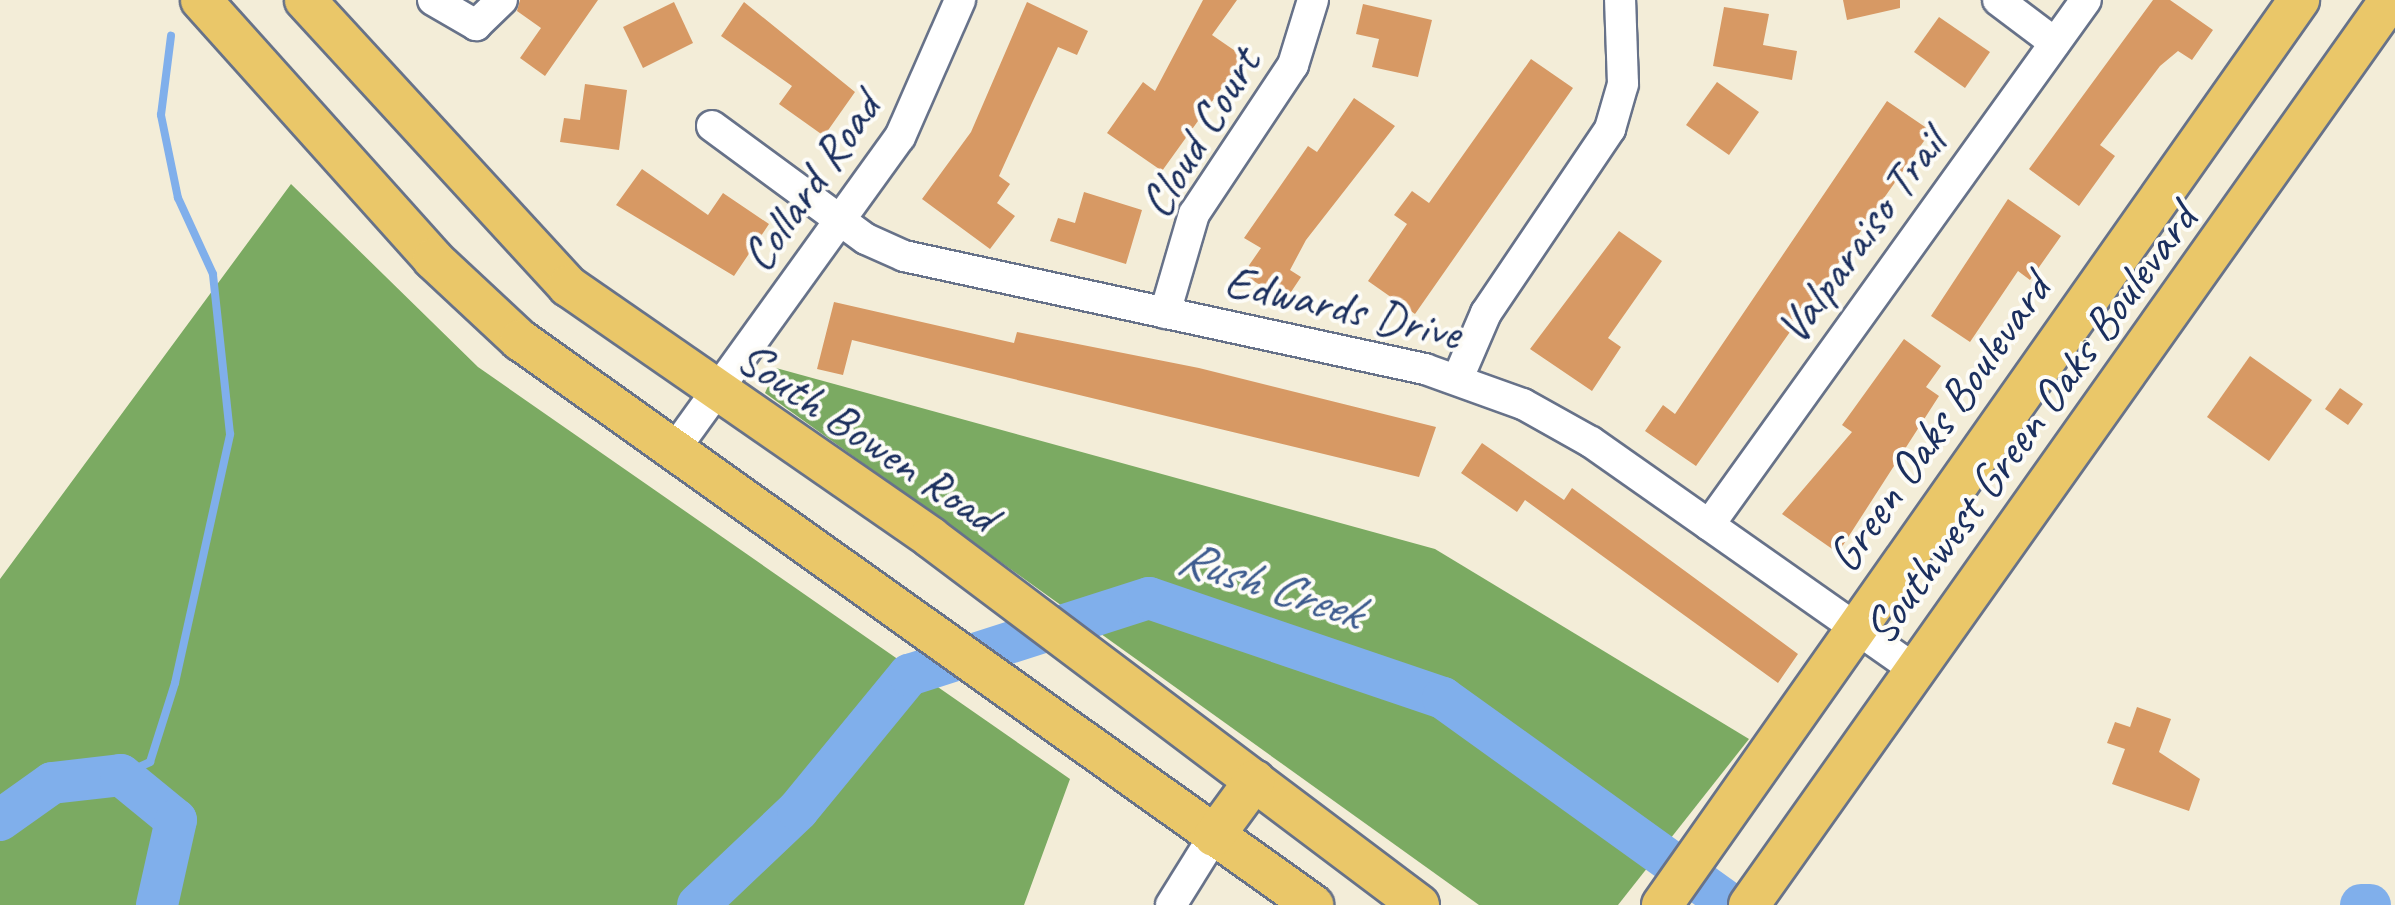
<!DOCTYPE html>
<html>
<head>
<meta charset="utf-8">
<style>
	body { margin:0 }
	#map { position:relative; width:2395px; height:905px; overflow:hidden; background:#f3edd8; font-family:Caveat,sans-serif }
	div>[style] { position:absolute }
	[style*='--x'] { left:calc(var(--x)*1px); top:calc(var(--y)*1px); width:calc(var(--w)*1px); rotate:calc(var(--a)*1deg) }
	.forest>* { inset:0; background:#7baa62 }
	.stream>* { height:8px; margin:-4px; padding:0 4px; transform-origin:4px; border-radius:4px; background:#80afeb }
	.river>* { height:42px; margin:-21px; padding:0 21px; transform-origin:21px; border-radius:21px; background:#80afeb }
	.building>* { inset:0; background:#d79964 }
	.roads { filter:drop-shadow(2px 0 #677289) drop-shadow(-2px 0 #677289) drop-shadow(0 2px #677289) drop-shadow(0 -2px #677289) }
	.minor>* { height:30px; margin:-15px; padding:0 15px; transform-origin:15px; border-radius:15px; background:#fff }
	.major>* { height:40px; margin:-20px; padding:0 20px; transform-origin:20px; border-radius:20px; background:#eac769 }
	span { translate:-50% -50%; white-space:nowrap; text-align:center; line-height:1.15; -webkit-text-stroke:8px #fdfcf7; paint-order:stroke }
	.street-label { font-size:48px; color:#1b2f5e }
	.water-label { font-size:50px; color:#3e5c8f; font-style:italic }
</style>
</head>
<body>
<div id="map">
	<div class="forest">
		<i style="clip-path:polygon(291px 184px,478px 367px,1070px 779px,1024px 905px,0 905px,0 579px)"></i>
		<i style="clip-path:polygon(776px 368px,1435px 549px,1749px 739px,1618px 905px,1479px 905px,765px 393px)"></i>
	</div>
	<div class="stream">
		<i style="--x:121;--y:775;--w:32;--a:-24"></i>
		<i style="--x:150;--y:762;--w:83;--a:-72.4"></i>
		<i style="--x:175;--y:683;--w:255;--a:-77.5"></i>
		<i style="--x:230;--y:434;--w:161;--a:-96.1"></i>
		<i style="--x:213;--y:274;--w:84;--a:-114.7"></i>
		<i style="--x:178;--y:198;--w:85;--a:-101.6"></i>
		<i style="--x:161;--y:115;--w:80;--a:-82.8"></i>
	</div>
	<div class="river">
		<i style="--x:0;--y:820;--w:64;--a:-35.4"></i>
		<i style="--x:52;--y:783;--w:69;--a:-6.6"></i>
		<i style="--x:121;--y:775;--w:71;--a:39.3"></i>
		<i style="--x:176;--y:820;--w:87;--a:102.6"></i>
		<i style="--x:698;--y:905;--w:138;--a:-43.5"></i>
		<i style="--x:798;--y:810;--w:175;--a:-50.6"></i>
		<i style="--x:909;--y:675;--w:252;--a:-17.8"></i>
		<i style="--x:1149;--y:598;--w:311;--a:18.8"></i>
		<i style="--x:1443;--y:698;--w:355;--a:35.7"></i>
		<i style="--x:2361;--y:905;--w:9;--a:0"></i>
	</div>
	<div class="building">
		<i style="clip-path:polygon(520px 0,598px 0,545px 76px,520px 58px,541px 28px,517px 11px)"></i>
		<i style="clip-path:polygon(1203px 0,1237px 0,1212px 35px,1244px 57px,1162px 171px,1107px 133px,1143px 82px,1155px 91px)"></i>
		<i style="clip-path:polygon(1843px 0,1900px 0,1900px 8px,1847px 20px)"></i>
		<i style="clip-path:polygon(2153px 0,2170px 0,2213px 30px,2192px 60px,2178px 51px,2160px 66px,2100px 145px,2115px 156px,2079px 206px,2029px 169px)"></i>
		<i style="clip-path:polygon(674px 2px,693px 43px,643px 68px,623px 27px)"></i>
		<i style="clip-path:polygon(744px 2px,855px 92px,824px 136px,779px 104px,792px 86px,721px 36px)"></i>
		<i style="clip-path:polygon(1027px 2px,1088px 31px,1077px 55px,1058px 47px,1032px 103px,999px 176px,1010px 184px,997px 203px,1015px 216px,990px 249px,922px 199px,971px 132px)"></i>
		<i style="clip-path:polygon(1363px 4px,1432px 20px,1418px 77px,1372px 67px,1379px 39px,1356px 34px)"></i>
		<i style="clip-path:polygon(1724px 7px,1769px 14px,1763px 45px,1797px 51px,1792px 80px,1713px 66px)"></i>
		<i style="clip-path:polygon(1939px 17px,1990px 52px,1965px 88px,1914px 52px)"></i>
		<i style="clip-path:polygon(1531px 59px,1573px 88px,1415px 314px,1368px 281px,1407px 224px,1394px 215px,1412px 191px,1429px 203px)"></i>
		<i style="clip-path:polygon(1717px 82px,1759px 112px,1729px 155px,1686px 125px)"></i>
		<i style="clip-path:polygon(585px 84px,627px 90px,619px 150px,560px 142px,564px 118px,580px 120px)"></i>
		<i style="clip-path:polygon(1354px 98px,1395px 126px,1306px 240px,1290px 270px,1301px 277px,1285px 301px,1243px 274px,1261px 248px,1244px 238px,1308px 146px,1317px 152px)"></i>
		<i style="clip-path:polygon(1887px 101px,1931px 131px,1696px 466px,1645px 431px,1663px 405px,1675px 414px)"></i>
		<i style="clip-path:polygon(642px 169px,708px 215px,723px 193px,769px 224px,734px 276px,616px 205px)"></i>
		<i style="clip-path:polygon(1084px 192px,1142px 210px,1126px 264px,1050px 241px,1058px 218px,1075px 223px)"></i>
		<i style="clip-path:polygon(2008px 199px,2061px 236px,2030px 280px,2018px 271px,1970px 342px,1931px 316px)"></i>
		<i style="clip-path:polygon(1619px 231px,1662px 261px,1608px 338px,1621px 347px,1592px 391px,1530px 349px)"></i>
		<i style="clip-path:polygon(834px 302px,1014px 343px,1017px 332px,1199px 368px,1436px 427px,1419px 477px,852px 340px,843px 375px,817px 369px)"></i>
		<i style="clip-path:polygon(1904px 339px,1941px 366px,1926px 387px,1939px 396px,1838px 553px,1782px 514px,1852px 432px,1842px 425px)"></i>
		<i style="clip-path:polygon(2250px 356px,2312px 400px,2269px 461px,2207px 417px)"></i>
		<i style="clip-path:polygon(2340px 388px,2363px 404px,2348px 425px,2325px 409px)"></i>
		<i style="clip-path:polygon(1482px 443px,1564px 500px,1572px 488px,1798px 654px,1778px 683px,1525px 500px,1517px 512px,1461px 473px)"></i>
		<i style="clip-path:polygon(2137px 707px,2171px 719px,2159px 752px,2200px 779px,2189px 811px,2112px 784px,2125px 749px,2107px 743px,2115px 722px,2130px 727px)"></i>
	</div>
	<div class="roads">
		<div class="minor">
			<i style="--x:433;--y:0;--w:50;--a:30.2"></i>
			<i style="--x:476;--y:25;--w:36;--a:-44"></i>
			<i style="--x:1998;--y:0;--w:71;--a:37"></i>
			<i style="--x:712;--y:126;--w:191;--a:36.3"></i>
			<i style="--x:866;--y:239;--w:42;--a:24.1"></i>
			<i style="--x:904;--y:256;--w:533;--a:12.24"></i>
			<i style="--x:1425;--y:369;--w:104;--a:19.7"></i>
			<i style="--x:1523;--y:404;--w:78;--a:29.2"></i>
			<i style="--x:1591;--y:442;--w:396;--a:35.1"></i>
			<i style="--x:1165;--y:313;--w:103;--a:-73.7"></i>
			<i style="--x:1194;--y:214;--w:179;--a:-56.4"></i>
			<i style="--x:1293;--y:65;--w:68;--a:-72.9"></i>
			<i style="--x:1458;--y:378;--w:71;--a:-66.7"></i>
			<i style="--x:1486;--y:313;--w:222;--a:-56"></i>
			<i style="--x:1610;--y:129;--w:47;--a:-73.9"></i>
			<i style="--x:1623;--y:84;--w:84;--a:-92"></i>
			<i style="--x:674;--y:450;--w:386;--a:-54.2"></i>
			<i style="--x:900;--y:137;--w:150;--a:-66.3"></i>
			<i style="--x:1709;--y:525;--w:646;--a:-54.32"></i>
			<i style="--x:1171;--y:905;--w:81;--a:-58.1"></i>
		</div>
		<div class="major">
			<i style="--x:201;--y:0;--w:348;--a:48.1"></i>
			<i style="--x:433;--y:259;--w:119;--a:43"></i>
			<i style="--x:520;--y:340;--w:974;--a:35.47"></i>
			<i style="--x:305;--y:0;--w:389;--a:47.4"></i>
			<i style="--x:568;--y:286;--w:441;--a:34.7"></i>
			<i style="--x:930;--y:537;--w:612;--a:36.96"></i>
			<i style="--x:1214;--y:836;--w:69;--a:-53.8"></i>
			<i style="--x:1662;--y:905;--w:1107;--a:-54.86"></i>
			<i style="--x:1749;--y:905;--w:1109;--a:-54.69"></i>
		</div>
	</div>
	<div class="street-label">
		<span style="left:1200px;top:133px;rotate:-59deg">Cloud Court</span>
		<span style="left:811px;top:182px;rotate:-55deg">Collard Road</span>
		<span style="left:1861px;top:236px;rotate:-54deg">Valparaiso Trail</span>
		<span style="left:1343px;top:307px;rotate:13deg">Edwards Drive</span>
		<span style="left:1939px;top:423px;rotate:-55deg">Green Oaks Boulevard</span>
		<span style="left:2030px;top:424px;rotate:-54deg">Southwest Green Oaks Boulevard</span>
		<span style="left:867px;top:437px;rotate:34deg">South Bowen Road</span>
	</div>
	<div class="water-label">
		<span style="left:1270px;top:584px;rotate:18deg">Rush Creek</span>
	</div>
</div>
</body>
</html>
